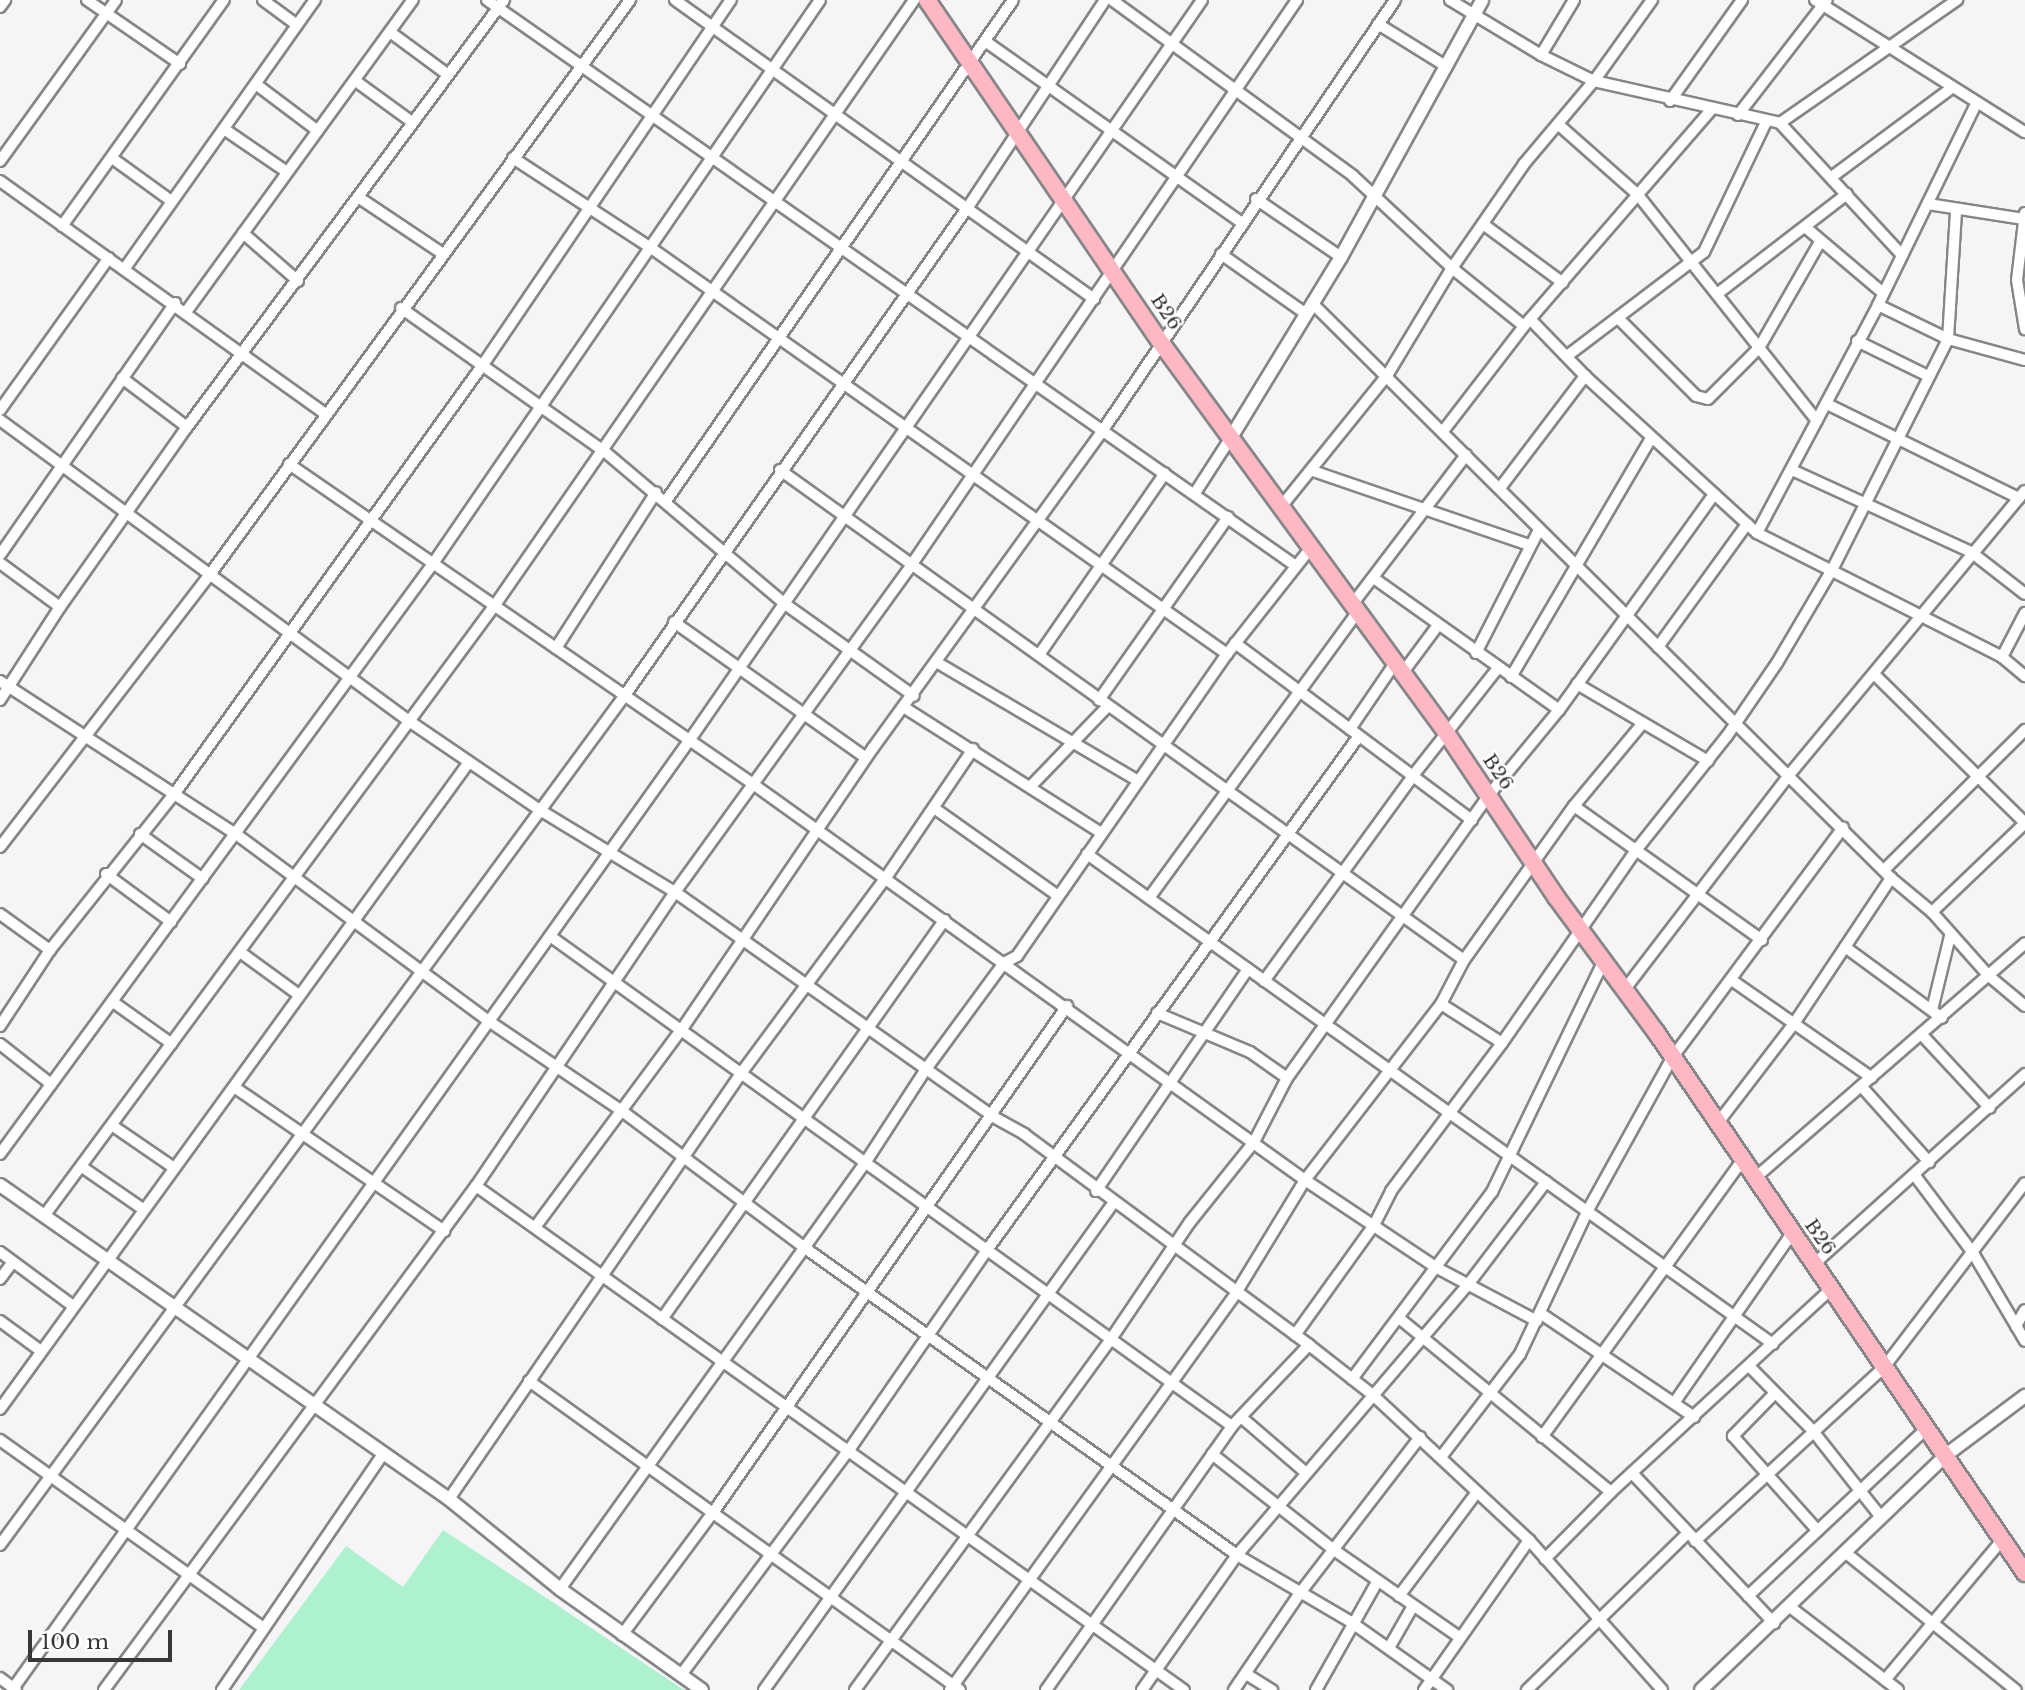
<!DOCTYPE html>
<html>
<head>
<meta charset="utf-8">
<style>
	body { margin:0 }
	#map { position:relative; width:2025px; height:1690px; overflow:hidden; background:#f5f5f7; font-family:"Libre Baskerville",serif }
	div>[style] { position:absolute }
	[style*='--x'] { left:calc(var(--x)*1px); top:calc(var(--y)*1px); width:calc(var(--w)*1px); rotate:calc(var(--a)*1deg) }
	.green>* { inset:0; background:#aef1ce }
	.roads { filter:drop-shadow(2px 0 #858687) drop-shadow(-2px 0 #858687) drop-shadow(0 2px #858687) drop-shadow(0 -2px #858687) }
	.minor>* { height:10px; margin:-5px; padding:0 5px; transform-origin:5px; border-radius:5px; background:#fff }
	.tertiary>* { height:12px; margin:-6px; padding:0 6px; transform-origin:6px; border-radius:6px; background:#fff }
	.trunk>* { height:16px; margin:-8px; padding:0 8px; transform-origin:8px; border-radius:8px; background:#feb8c4 }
	span { translate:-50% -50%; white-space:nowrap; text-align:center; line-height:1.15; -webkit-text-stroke:5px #fff; paint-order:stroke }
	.street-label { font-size:19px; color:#363737 }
	.scale { position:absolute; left:28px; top:1630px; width:144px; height:32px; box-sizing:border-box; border:4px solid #363737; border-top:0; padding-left:9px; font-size:21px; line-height:24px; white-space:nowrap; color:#363737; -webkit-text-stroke:5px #fff; paint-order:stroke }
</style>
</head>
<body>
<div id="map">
	<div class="green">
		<i style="clip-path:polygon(443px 1530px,539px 1593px,684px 1690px,239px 1690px,346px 1546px,403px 1587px)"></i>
	</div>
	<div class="roads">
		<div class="minor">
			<i style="--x:87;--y:0;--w:113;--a:34.5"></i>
			<i style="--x:263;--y:0;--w:42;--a:36.3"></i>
			<i style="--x:487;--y:0;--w:987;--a:34.98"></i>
			<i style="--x:675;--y:0;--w:515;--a:35.51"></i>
			<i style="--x:1112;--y:0;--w:298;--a:36.1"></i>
			<i style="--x:1353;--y:176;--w:135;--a:42.9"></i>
			<i style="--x:1452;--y:268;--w:92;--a:38.9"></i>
			<i style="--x:1450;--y:0;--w:106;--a:31.1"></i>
			<i style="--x:1541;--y:55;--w:59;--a:26.1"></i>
			<i style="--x:1594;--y:81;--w:191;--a:12.7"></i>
			<i style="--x:1780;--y:123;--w:180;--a:47.3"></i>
			<i style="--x:1815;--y:0;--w:248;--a:32.2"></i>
			<i style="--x:0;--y:7;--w:9;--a:-54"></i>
			<i style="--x:1378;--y:24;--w:81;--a:31.9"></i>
			<i style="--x:390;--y:32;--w:71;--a:36.4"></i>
			<i style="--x:985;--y:41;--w:314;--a:35.3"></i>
			<i style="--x:1541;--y:55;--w:64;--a:-59"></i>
			<i style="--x:357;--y:82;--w:68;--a:36"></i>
			<i style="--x:257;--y:85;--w:76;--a:37"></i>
			<i style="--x:1670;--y:101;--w:124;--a:-54.5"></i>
			<i style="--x:1738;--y:115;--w:145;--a:-52.3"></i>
			<i style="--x:1780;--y:123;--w:216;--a:-34.8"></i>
			<i style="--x:1559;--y:125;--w:106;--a:41.5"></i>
			<i style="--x:1638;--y:195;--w:288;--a:51.6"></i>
			<i style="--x:224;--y:129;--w:76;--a:34.3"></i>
			<i style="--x:112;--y:158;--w:72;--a:35.9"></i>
			<i style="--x:513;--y:158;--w:165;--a:33.1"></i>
			<i style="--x:651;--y:248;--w:705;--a:35.18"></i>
			<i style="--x:0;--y:161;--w:198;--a:-54.2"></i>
			<i style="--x:1833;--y:176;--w:149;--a:-36.6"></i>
			<i style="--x:0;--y:181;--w:398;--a:35.6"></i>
			<i style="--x:358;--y:197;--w:102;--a:33.8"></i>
			<i style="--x:1256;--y:199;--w:103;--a:34.3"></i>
			<i style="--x:1928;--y:204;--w:97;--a:8.9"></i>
			<i style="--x:2025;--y:213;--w:67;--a:96.8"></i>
			<i style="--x:2017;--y:280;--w:50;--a:80.7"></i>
			<i style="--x:1483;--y:224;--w:99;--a:36.4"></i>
			<i style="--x:62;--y:226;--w:278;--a:-54.4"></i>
			<i style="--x:1805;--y:227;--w:102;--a:40.2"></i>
			<i style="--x:243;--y:233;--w:73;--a:41.1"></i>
			<i style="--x:1221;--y:254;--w:104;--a:35.2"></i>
			<i style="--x:125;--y:268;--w:329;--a:-54.7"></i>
			<i style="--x:1717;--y:294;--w:164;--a:-37.6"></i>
			<i style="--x:1312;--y:303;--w:816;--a:44.8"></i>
			<i style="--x:1891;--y:878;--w:53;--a:39.7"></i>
			<i style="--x:1932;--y:912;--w:86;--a:48.3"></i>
			<i style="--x:1989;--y:976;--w:47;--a:39.8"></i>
			<i style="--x:1878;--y:305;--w:78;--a:25.9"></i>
			<i style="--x:1948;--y:339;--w:80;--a:15.3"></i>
			<i style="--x:401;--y:308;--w:248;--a:35.2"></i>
			<i style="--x:604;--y:451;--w:237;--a:40.2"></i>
			<i style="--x:785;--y:604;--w:158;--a:35.5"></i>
			<i style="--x:186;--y:312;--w:386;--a:-54"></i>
			<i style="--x:1618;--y:318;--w:110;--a:45"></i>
			<i style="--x:1696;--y:396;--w:12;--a:14"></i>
			<i style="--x:1708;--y:399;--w:72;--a:-45"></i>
			<i style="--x:1759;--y:348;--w:122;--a:-60.1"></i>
			<i style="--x:1530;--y:319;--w:79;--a:46"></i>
			<i style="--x:1585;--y:376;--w:233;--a:42.4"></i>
			<i style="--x:1757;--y:533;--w:275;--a:26.8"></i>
			<i style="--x:2002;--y:657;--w:30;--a:40"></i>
			<i style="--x:1857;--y:341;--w:79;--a:26.2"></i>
			<i style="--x:1567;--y:356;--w:172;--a:-37.2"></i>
			<i style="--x:1704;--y:252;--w:144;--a:-64.5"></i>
			<i style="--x:122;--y:378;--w:81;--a:37"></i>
			<i style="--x:1827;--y:404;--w:214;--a:26.1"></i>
			<i style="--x:0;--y:410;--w:187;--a:-54.4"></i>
			<i style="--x:0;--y:420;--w:508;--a:36.35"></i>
			<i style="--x:409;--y:721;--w:158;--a:34.2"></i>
			<i style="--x:540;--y:810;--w:158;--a:31.3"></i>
			<i style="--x:675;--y:892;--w:388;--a:35.2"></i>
			<i style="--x:992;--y:1116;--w:37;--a:29"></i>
			<i style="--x:1024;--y:1134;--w:355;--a:36.5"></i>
			<i style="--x:1309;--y:1345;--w:83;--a:38.1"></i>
			<i style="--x:1374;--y:1396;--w:212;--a:42.9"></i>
			<i style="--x:1529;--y:1540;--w:200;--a:48.4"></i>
			<i style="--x:1444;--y:430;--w:131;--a:-52.4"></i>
			<i style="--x:1524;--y:326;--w:286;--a:-49.1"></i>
			<i style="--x:289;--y:464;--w:564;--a:34.59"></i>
			<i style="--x:753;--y:784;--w:679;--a:35.66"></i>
			<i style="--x:1305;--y:1180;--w:159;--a:33.7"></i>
			<i style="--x:1437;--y:1268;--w:113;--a:27.9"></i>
			<i style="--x:780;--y:470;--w:841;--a:35.62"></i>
			<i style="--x:1792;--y:470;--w:197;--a:24.6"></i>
			<i style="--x:1971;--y:552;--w:68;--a:37.9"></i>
			<i style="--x:1313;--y:471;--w:228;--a:18.9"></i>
			<i style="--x:1500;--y:488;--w:141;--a:-52.8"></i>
			<i style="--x:1195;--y:493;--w:64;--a:-57.1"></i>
			<i style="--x:666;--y:501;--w:609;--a:-55.29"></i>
			<i style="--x:1280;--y:508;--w:172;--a:-51.1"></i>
			<i style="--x:1388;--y:374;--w:124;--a:-58.9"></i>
			<i style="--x:1452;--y:268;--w:126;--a:-55.3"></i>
			<i style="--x:1524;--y:164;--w:109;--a:-49.9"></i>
			<i style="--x:1594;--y:81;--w:100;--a:-54.4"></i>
			<i style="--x:1757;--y:533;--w:258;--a:-62"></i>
			<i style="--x:1878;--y:305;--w:224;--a:-64"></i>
			<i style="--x:0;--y:555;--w:307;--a:-55.2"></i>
			<i style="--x:0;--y:563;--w:74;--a:36.3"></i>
			<i style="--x:1375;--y:579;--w:226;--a:35.4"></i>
			<i style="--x:1351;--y:606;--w:190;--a:-52.7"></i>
			<i style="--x:674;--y:622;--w:235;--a:35.3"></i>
			<i style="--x:1235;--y:643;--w:296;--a:36.8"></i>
			<i style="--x:1658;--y:647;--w:152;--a:-54.1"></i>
			<i style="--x:556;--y:648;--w:185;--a:-57.3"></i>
			<i style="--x:1476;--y:653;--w:138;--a:-62.9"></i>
			<i style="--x:1039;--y:655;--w:221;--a:-55.3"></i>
			<i style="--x:2002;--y:657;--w:50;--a:-62.4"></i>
			<i style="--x:938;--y:663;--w:231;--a:30.5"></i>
			<i style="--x:1874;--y:674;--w:212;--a:44.6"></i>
			<i style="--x:1401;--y:675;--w:62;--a:-53.5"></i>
			<i style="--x:1511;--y:677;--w:277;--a:-59.6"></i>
			<i style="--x:0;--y:681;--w:281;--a:33"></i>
			<i style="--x:236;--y:834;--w:316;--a:36.5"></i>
			<i style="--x:490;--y:1022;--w:159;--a:34"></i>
			<i style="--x:622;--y:1111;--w:229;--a:36.8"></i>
			<i style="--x:805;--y:1248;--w:530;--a:35.4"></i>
			<i style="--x:1237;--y:1555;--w:132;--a:30.4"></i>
			<i style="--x:1351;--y:1622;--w:118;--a:35.3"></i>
			<i style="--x:1577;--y:684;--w:152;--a:30.4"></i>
			<i style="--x:0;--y:700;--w:111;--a:-57.2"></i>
			<i style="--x:60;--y:607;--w:220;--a:-54.8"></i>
			<i style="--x:187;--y:427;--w:532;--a:-53.41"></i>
			<i style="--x:1099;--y:700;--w:224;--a:-54.8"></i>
			<i style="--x:905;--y:708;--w:232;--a:32.5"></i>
			<i style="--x:1350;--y:729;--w:76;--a:-55.7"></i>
			<i style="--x:1031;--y:786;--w:110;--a:-46.1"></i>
			<i style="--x:1574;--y:806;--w:231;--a:35.5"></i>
			<i style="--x:934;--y:808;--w:151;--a:35.3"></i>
			<i style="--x:140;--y:834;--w:77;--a:35.5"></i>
			<i style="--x:0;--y:847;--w:346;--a:-52.4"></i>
			<i style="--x:211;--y:573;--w:710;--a:-53.82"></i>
			<i style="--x:1087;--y:854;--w:843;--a:35.54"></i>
			<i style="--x:1884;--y:870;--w:199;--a:-44.8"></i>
			<i style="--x:106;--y:874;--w:81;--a:36.4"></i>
			<i style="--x:1149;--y:898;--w:351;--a:-53.9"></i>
			<i style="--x:1932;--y:912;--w:129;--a:-43.7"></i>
			<i style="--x:0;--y:914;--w:62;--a:35.8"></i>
			<i style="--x:550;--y:936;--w:840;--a:35.7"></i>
			<i style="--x:1845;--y:947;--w:120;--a:36.2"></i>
			<i style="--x:240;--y:952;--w:73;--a:36.1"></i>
			<i style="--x:1264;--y:981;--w:257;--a:-54"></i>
			<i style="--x:1415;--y:773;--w:132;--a:-51.7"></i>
			<i style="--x:1733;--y:981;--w:169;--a:34.9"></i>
			<i style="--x:1625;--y:989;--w:270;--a:-52.5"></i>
			<i style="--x:1789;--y:775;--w:369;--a:-50.3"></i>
			<i style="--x:113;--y:1002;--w:72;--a:35.4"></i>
			<i style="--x:1441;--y:1004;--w:72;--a:32.6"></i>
			<i style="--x:1932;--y:1010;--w:76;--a:-76.3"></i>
			<i style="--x:1157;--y:1013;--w:101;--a:22.8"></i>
			<i style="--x:1250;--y:1052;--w:45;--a:35.1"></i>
			<i style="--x:0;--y:1026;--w:91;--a:-56.7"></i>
			<i style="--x:50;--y:950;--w:201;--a:-51.5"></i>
			<i style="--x:175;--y:793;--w:526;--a:-54.29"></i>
			<i style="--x:482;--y:366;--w:443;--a:-55.8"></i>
			<i style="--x:1923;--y:1036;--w:98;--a:47.1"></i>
			<i style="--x:0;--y:1044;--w:65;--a:38.1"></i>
			<i style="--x:234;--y:1087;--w:255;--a:34.4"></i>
			<i style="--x:1862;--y:1087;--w:101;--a:48.2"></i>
			<i style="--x:1717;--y:1124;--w:125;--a:-52.5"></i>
			<i style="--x:1793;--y:1025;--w:177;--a:-56.3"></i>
			<i style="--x:113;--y:1126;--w:74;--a:34.5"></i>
			<i style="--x:0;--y:1154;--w:730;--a:-53.74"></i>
			<i style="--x:432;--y:565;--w:685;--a:-55.52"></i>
			<i style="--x:82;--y:1167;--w:75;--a:34.7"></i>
			<i style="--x:1916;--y:1177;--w:95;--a:53.1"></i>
			<i style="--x:1973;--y:1253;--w:102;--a:59.4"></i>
			<i style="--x:1755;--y:1178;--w:358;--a:-41"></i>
			<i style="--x:476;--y:1186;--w:869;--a:35.45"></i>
			<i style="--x:1096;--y:1191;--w:269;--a:-55.6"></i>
			<i style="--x:44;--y:1216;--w:759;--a:-53.57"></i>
			<i style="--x:495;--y:605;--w:736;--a:-55.29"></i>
			<i style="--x:536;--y:1226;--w:245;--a:-53.5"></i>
			<i style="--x:682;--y:1029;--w:340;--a:-55.8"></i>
			<i style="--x:873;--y:748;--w:392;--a:-54.1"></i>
			<i style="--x:1103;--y:430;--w:520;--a:-55.82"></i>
			<i style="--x:0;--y:1252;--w:91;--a:36.5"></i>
			<i style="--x:1814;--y:1264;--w:284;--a:-42"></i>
			<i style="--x:0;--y:1279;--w:21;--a:-53"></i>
			<i style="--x:1540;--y:1313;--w:186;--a:34"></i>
			<i style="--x:1399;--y:1318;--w:274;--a:39.4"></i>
			<i style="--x:662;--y:1319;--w:489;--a:-54.7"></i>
			<i style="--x:0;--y:1321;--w:51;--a:36.2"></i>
			<i style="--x:2016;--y:1326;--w:18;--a:-61"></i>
			<i style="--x:1295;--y:1335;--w:135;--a:-54.3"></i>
			<i style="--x:1374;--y:1225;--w:38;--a:-63"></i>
			<i style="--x:1391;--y:1191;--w:185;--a:-53.1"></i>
			<i style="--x:1502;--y:1043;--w:236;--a:-55.2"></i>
			<i style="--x:1637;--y:849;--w:144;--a:-51.5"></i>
			<i style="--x:1727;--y:736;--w:88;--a:-55.6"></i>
			<i style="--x:1777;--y:663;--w:110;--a:-59.5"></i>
			<i style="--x:1833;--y:568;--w:256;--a:-63.3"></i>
			<i style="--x:1948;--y:339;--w:128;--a:-86.4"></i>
			<i style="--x:1749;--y:1366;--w:91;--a:45.4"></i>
			<i style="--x:1813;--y:1431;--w:110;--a:51.7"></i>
			<i style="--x:1352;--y:1379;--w:234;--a:-53.2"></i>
			<i style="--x:1492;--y:1192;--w:258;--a:-64.2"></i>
			<i style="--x:529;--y:1381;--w:530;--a:35.64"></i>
			<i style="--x:1774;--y:1394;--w:59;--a:134.3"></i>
			<i style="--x:1733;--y:1436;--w:127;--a:48.2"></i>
			<i style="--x:1674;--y:1403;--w:207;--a:-55.2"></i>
			<i style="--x:0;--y:1409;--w:799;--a:-54.06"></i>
			<i style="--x:1241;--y:1417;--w:86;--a:40.7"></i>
			<i style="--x:1542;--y:1437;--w:341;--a:-54.1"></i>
			<i style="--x:0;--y:1440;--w:322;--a:35.5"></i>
			<i style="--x:1212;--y:1454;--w:155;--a:38.2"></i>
			<i style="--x:1334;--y:1550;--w:152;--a:34.8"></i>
			<i style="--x:1441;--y:1457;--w:130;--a:-52.5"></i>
			<i style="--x:1520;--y:1354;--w:159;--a:-64.7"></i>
			<i style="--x:1588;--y:1210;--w:174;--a:-61.1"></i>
			<i style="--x:1672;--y:1058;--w:287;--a:-53.4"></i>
			<i style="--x:1632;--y:1473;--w:207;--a:46.6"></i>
			<i style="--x:449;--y:1499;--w:518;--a:-55.54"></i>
			<i style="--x:742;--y:1072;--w:240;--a:-53.5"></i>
			<i style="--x:885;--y:879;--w:157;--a:-55.9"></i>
			<i style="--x:1695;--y:1541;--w:258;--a:-42.6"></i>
			<i style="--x:1885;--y:1366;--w:230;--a:-52.6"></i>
			<i style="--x:0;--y:1545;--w:1055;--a:-53.67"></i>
			<i style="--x:625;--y:695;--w:596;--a:-54.9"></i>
			<i style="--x:968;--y:207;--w:248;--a:-56.5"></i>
			<i style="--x:1846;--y:1553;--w:218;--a:38.9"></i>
			<i style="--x:1545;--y:1559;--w:94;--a:-45.4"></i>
			<i style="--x:1611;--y:1492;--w:299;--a:-42.7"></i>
			<i style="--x:560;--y:1589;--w:524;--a:-54.4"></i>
			<i style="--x:865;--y:1163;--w:112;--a:-57"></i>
			<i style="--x:926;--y:1069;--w:132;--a:-53.7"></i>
			<i style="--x:1004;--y:963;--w:15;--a:-28"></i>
			<i style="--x:1017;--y:956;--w:368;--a:-55.2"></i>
			<i style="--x:1227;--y:654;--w:134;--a:-51.7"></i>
			<i style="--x:1399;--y:1596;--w:130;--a:-53.1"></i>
			<i style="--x:1748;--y:1596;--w:245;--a:-43.2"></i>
			<i style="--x:1790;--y:1607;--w:136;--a:37.5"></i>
			<i style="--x:622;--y:1635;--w:151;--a:-53.4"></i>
			<i style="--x:712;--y:1514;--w:620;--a:-55.05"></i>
			<i style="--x:1389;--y:1648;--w:48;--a:-60.3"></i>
			<i style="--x:1246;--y:1674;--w:31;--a:32"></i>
			<i style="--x:681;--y:1675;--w:281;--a:-53.3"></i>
			<i style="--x:849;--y:1450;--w:243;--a:-55.4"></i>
			<i style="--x:987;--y:1250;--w:634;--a:-54.11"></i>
			<i style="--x:0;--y:1678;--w:20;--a:37"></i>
			<i style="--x:1885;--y:1680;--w:184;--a:-50.1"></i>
			<i style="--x:12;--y:1690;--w:1166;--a:-54.5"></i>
			<i style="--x:689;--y:741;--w:901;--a:-55.3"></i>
			<i style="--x:104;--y:1690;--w:626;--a:-53.57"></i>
			<i style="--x:476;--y:1186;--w:355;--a:-55.9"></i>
			<i style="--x:675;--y:892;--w:405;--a:-54.1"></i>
			<i style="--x:912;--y:564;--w:683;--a:-55.68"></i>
			<i style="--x:222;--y:1690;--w:286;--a:-55.7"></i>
			<i style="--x:764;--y:1690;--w:601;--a:-54.35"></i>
			<i style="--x:855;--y:1690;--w:434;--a:-53.9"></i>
			<i style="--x:1111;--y:1339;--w:141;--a:-56"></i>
			<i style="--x:1190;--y:1222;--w:102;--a:-51.3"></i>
			<i style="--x:1254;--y:1142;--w:72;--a:-62.7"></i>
			<i style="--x:1287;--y:1078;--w:346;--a:-54.5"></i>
			<i style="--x:1488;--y:796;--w:112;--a:-50.5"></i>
			<i style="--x:1559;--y:710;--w:266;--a:-54.3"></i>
			<i style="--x:950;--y:1690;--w:489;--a:-54.2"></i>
			<i style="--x:1236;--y:1293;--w:132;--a:-58.6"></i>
			<i style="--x:1305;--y:1180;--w:222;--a:-52.3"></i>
			<i style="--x:1441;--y:1004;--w:50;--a:-62.4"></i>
			<i style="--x:1464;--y:960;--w:189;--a:-54.5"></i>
			<i style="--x:1574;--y:806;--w:108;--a:-50.3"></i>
			<i style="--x:1046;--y:1690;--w:323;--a:-54.8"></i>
			<i style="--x:1232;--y:1426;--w:112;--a:-46.5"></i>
			<i style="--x:1142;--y:1690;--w:165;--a:-54.9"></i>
			<i style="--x:1237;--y:1555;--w:359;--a:-49.5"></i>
			<i style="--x:1470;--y:1282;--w:126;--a:-52.8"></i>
			<i style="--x:1234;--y:1690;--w:117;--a:-55.8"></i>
			<i style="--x:1300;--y:1593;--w:197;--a:-52.4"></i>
			<i style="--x:1316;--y:1690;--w:124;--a:-60.5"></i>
			<i style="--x:1424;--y:1690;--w:183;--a:-55"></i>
			<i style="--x:1527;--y:1690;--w:223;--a:-44.3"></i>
		</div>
		<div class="tertiary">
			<i style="--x:1230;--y:439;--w:213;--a:-58.6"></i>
			<i style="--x:1341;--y:257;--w:293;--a:-61.2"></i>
			<i style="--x:0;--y:1185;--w:548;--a:34.97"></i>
			<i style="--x:449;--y:1499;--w:143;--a:39"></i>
			<i style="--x:560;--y:1589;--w:174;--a:35.4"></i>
			<i style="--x:1701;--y:1690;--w:339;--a:-43.8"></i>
			<i style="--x:1946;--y:1455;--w:99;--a:-36.8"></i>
		</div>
		<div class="trunk">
			<i style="--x:927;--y:0;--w:417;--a:55.7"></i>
			<i style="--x:1162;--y:344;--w:483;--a:53.8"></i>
			<i style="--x:1447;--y:734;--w:196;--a:56.2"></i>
			<i style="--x:1556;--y:897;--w:168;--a:53.5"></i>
			<i style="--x:1656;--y:1032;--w:655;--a:55.7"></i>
		</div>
	</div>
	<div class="street-label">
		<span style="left:1166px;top:312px;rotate:56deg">B26</span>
		<span style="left:1498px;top:772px;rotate:56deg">B26</span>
		<span style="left:1820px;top:1237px;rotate:55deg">B26</span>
	</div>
	<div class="scale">100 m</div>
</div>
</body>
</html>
